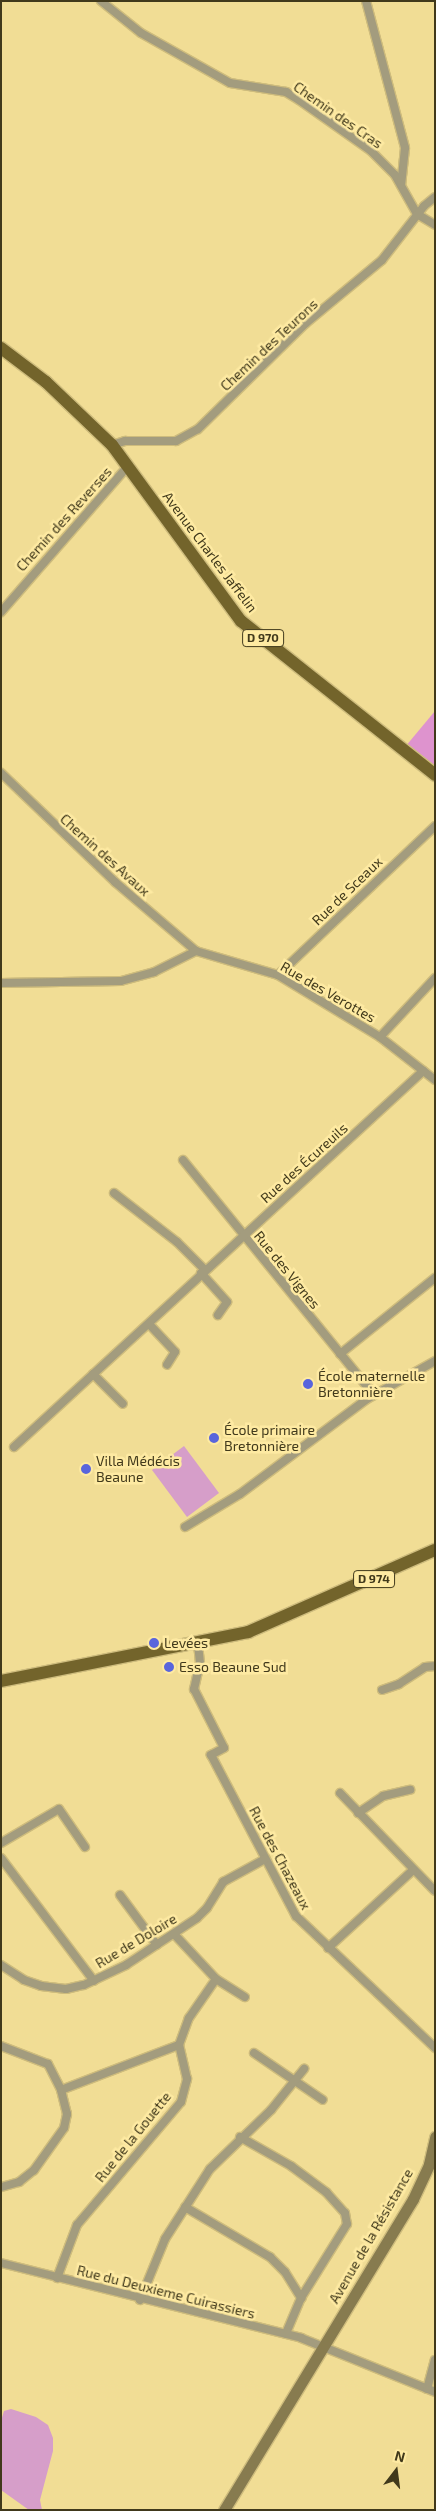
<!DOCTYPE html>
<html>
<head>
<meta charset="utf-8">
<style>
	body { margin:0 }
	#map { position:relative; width:436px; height:2511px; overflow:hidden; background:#f1dd95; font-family:"Exo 2",sans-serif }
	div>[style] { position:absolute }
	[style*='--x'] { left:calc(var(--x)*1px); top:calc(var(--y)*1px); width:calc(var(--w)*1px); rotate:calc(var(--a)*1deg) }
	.green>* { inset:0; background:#d69ec9 }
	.forest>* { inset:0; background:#de93ce }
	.roads { filter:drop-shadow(1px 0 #cebc7d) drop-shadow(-1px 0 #cebc7d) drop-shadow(0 1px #cebc7d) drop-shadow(0 -1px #cebc7d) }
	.street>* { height:8px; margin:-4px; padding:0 4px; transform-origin:4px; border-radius:4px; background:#a39c7e }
	.secondary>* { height:11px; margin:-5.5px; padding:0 5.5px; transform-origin:5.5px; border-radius:5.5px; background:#877b4f }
	.primary>* { height:12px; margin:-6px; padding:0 6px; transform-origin:6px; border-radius:6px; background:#73642b }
	.dots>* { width:14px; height:14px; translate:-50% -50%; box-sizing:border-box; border:2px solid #feeaa2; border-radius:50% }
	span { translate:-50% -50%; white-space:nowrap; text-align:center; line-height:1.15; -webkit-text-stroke:5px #feeaa2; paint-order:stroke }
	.shield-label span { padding:1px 4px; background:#feeaa2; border:1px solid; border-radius:4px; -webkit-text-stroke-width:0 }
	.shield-label { font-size:12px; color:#41391b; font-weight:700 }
	.street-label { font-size:14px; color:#41391b }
	.poi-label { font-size:14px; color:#41391b }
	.left { translate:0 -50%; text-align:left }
	.frame { position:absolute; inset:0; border:2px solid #41391b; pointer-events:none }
	.north { position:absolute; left:371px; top:2446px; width:50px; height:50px; -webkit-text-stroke:4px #feeaa2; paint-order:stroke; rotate:15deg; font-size:14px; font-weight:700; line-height:20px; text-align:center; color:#41391b }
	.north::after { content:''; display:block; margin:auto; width:18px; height:22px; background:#41391b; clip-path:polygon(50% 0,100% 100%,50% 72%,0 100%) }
</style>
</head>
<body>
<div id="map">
	<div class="green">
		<i style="clip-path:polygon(184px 1446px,219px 1493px,187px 1517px,152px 1470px)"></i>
		<i style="clip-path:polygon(11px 2409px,36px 2417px,48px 2425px,53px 2438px,53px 2451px,40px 2500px,42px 2510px,29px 2510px,1px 2490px,1px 2421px,4px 2411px)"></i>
	</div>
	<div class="forest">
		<i style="clip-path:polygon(435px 711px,435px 771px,405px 747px)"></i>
	</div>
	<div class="roads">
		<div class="street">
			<i style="--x:101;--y:1;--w:51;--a:38.7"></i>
			<i style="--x:141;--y:33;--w:102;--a:29.3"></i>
			<i style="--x:230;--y:83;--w:57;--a:9.1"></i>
			<i style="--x:286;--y:92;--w:15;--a:32"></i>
			<i style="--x:299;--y:100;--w:88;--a:35.3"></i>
			<i style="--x:371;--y:151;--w:34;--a:45"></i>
			<i style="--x:395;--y:175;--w:45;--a:60.6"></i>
			<i style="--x:417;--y:214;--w:21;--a:31"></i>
			<i style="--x:366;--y:1;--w:152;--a:75.1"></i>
			<i style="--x:405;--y:148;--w:37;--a:96"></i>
			<i style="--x:112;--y:445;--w:14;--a:-17"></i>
			<i style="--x:125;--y:441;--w:51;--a:0"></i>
			<i style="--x:176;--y:441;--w:25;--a:-29"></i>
			<i style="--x:198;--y:429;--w:150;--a:-44.5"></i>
			<i style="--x:305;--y:324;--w:100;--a:-39.7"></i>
			<i style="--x:382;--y:260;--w:68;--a:-52.1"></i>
			<i style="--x:424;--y:206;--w:14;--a:-39"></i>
			<i style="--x:1;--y:612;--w:194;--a:-49"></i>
			<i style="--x:1;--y:773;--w:158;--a:43.7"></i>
			<i style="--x:115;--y:882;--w:106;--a:40.4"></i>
			<i style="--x:196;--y:951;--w:85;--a:16.3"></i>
			<i style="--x:278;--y:975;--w:119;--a:31.3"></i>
			<i style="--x:380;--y:1037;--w:70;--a:38"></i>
			<i style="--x:278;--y:975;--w:216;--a:-43.5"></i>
			<i style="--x:1;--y:983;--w:120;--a:-1"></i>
			<i style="--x:121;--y:981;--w:34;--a:-15"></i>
			<i style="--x:154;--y:972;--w:47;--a:-26.6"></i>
			<i style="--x:380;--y:1037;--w:81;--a:-47"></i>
			<i style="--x:183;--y:1160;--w:303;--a:50.9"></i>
			<i style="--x:114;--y:1193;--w:80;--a:37.9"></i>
			<i style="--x:177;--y:1242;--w:40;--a:45"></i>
			<i style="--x:201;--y:1273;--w:39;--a:48"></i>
			<i style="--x:227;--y:1302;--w:16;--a:125"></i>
			<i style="--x:149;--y:1324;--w:38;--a:47"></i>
			<i style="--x:175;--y:1352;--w:15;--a:122"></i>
			<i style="--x:340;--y:1354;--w:122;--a:-38.7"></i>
			<i style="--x:93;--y:1374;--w:42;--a:45"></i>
			<i style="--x:14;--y:1447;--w:556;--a:-42.59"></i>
			<i style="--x:185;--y:1527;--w:64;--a:-31"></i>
			<i style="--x:240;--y:1494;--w:159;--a:-36.8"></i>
			<i style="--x:367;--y:1399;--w:78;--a:-29.2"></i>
			<i style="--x:198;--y:1644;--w:19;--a:84"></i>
			<i style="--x:200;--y:1663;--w:27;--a:103"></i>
			<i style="--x:194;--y:1689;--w:66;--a:63"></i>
			<i style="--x:224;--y:1748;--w:15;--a:152"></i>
			<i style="--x:211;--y:1755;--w:182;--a:62.2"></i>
			<i style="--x:296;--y:1916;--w:192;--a:43.5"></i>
			<i style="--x:382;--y:1690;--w:18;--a:-19"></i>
			<i style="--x:399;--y:1684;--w:31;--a:-33"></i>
			<i style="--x:425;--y:1667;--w:10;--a:-6"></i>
			<i style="--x:340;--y:1793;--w:136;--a:45.9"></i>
			<i style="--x:358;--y:1813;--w:30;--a:-34"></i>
			<i style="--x:383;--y:1796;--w:28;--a:-13"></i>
			<i style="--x:1;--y:1843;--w:67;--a:-30.4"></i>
			<i style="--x:59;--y:1809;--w:46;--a:55.6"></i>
			<i style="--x:1;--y:1858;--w:154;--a:52.9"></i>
			<i style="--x:120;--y:1895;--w:62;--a:53.5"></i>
			<i style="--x:174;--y:1934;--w:62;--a:47"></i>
			<i style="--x:216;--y:1979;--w:34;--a:32"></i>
			<i style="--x:328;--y:1948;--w:115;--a:-42.5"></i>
			<i style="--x:1;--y:1965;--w:27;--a:33"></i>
			<i style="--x:24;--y:1980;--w:18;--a:19"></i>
			<i style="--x:41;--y:1986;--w:25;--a:7"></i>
			<i style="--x:66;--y:1989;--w:18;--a:-13"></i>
			<i style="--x:84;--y:1985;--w:47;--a:-25.5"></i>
			<i style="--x:126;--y:1965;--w:85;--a:-33.5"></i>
			<i style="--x:197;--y:1918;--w:14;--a:-45"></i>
			<i style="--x:207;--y:1908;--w:31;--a:-58"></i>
			<i style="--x:223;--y:1882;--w:48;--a:-28.7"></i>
			<i style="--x:1;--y:2046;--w:50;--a:21"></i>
			<i style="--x:48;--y:2064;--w:29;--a:63"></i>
			<i style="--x:61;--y:2090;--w:25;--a:76"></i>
			<i style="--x:67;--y:2114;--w:14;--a:102"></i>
			<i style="--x:64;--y:2128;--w:52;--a:125.5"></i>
			<i style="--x:34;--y:2170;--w:19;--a:141"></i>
			<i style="--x:19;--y:2182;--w:19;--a:164"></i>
			<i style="--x:254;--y:2053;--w:83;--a:34.3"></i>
			<i style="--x:61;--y:2090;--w:126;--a:-20.9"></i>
			<i style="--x:240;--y:2137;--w:59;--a:29.6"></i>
			<i style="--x:291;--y:2166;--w:44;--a:36.6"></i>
			<i style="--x:326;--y:2192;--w:28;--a:48"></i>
			<i style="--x:345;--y:2213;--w:11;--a:80"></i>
			<i style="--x:347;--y:2224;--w:87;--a:121.9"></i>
			<i style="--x:301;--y:2298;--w:39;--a:113"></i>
			<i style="--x:185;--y:2207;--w:99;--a:30.5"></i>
			<i style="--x:270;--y:2257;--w:21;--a:45"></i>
			<i style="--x:285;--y:2272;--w:31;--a:58"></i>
			<i style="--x:1;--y:2263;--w:309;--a:14"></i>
			<i style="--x:301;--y:2338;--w:144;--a:21.9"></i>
			<i style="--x:57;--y:2278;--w:57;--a:-69.3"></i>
			<i style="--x:77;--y:2225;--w:161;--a:-49.8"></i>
			<i style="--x:181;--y:2102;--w:24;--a:-75"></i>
			<i style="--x:187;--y:2079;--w:35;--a:-103"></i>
			<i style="--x:179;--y:2045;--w:29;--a:-70"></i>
			<i style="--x:189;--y:2018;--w:47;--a:-55.3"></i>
			<i style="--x:140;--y:2300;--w:66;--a:-67.7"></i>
			<i style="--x:165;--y:2239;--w:83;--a:-57.3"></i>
			<i style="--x:210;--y:2169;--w:85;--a:-44"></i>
			<i style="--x:271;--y:2110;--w:53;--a:-51.2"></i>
			<i style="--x:427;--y:2389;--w:30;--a:-75"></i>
		</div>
		<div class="secondary">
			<i style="--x:224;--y:2510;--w:364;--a:-58.7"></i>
			<i style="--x:413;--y:2199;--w:38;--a:-65"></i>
			<i style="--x:429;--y:2164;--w:28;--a:-77"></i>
		</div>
		<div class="primary">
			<i style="--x:1;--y:348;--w:56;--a:37.1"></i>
			<i style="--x:46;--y:382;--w:91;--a:43.7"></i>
			<i style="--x:112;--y:445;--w:218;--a:53.8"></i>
			<i style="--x:241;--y:621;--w:248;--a:38.4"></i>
			<i style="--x:1;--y:1681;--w:252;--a:-11.2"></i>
			<i style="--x:248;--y:1632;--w:204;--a:-23.7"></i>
		</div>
	</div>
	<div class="dots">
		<i style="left:308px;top:1384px;background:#5965dc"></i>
		<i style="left:214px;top:1438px;background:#5965dc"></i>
		<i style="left:86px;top:1469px;background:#5965dc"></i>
		<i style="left:154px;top:1643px;background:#5965dc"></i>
		<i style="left:169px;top:1667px;background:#5965dc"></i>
	</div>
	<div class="shield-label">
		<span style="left:263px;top:638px">D 970</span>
		<span style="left:374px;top:1579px">D 974</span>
	</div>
	<div class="street-label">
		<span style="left:338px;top:115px;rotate:35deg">Chemin des Cras</span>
		<span style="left:269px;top:345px;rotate:-43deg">Chemin des Teurons</span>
		<span style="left:64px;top:519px;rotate:-48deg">Chemin des Reverses</span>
		<span style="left:210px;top:552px;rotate:53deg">Avenue Charles Jaffelin</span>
		<span style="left:105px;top:855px;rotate:42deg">Chemin des Avaux</span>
		<span style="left:347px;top:891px;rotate:-44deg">Rue de Sceaux</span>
		<span style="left:328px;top:992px;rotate:30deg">Rue des Verottes</span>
		<span style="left:304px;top:1163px;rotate:-42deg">Rue des Écureuils</span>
		<span style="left:287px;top:1270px;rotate:51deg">Rue des Vignes</span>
		<span style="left:280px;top:1858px;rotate:62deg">Rue des Chazeaux</span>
		<span style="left:136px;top:1941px;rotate:-31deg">Rue de Doloire</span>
		<span style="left:133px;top:2137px;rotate:-51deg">Rue de la Gouette</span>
		<span style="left:371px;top:2236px;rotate:-60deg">Avenue de la Résistance</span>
		<span style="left:166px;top:2292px;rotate:14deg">Rue du Deuxieme Cuirassiers</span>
	</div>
	<div class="poi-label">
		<span class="left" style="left:318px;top:1384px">École maternelle<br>Bretonnière</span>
		<span class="left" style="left:224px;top:1438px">École primaire<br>Bretonnière</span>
		<span class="left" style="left:96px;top:1469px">Villa Médécis<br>Beaune</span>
		<span class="left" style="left:164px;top:1643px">Levées</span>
		<span class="left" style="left:179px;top:1667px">Esso Beaune Sud</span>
	</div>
	<div class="frame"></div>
	<div class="north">N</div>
</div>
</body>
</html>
